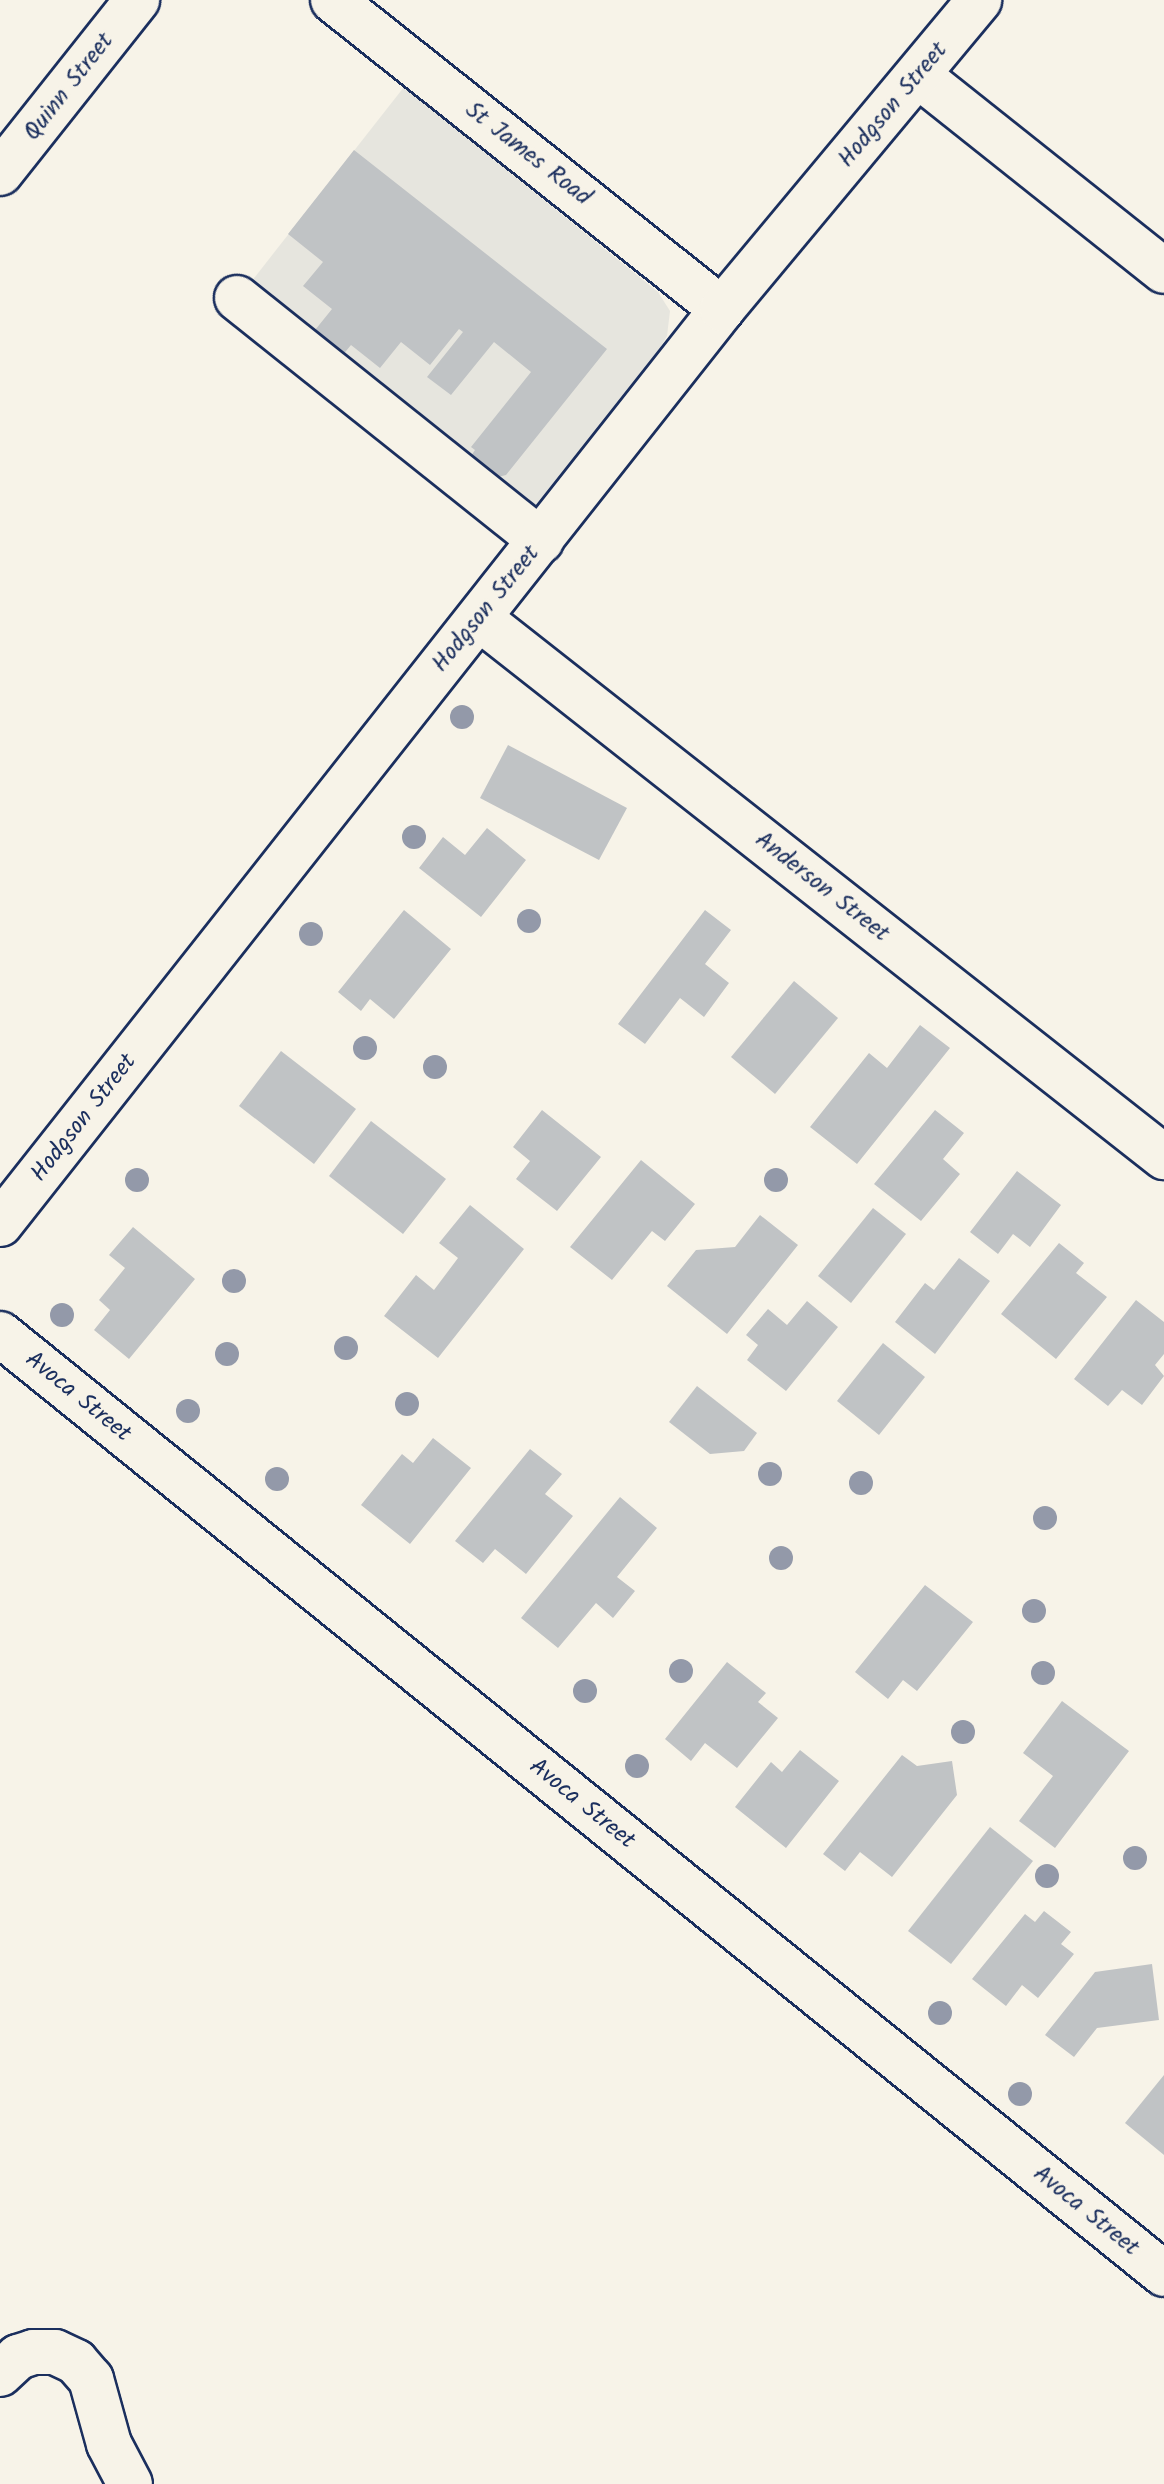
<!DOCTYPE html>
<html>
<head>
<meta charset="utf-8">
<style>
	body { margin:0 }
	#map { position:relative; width:1164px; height:2484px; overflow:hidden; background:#f7f3e8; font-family:Kalam,sans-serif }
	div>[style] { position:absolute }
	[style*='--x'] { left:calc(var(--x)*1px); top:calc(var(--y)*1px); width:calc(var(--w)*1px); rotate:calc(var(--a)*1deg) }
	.built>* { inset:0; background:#e6e5de }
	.building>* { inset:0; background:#c0c3c5 }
	.roads { filter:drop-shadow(2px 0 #1b2f5e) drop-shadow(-2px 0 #1b2f5e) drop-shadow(0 2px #1b2f5e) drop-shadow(0 -2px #1b2f5e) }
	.minor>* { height:44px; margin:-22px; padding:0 22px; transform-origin:22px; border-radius:22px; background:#f7f3e8 }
	.trees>* { width:24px; height:24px; margin:-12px; border-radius:50%; background:#9399a9 }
	span { translate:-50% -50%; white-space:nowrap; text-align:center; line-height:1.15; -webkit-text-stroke:6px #f7f3e8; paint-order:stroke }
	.street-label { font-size:24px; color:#1b2f5e }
</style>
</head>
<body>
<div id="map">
	<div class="built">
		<i style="clip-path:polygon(404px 87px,658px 292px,670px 311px,667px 336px,655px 356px,517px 535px,229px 310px)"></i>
	</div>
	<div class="building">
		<i style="clip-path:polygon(354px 150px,607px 349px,506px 475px,498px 477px,471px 456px,475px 450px,471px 447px,531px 372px,494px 342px,451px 395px,427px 377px,463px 332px,459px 329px,430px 365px,401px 342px,380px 368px,351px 345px,336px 363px,307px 340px,332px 309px,303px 286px,323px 262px,288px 234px)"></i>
		<i style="clip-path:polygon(508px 745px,627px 808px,599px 860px,480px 798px)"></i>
		<i style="clip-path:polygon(487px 828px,526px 860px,481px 917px,419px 868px,443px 837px,465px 855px)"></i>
		<i style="clip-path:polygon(404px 910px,451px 949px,394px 1019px,370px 999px,361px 1011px,338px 992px)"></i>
		<i style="clip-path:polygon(705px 910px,731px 930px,705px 964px,729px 983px,704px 1017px,680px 998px,645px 1044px,618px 1024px)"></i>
		<i style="clip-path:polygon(794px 981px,838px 1018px,775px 1094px,731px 1057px)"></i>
		<i style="clip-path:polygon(920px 1025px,950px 1048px,857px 1164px,810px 1127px,869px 1053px,887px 1068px)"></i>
		<i style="clip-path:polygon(281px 1051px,356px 1109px,314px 1164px,239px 1106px)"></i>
		<i style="clip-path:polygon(542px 1110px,601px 1157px,557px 1211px,516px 1179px,530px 1161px,513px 1147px)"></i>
		<i style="clip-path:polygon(935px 1110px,964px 1133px,943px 1159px,960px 1174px,921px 1221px,874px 1184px)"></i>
		<i style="clip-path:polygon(371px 1121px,446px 1179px,403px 1234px,329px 1176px)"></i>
		<i style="clip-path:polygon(641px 1160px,695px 1204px,665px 1241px,652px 1231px,612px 1280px,570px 1247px)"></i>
		<i style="clip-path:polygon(1017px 1171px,1061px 1205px,1030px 1247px,1013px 1234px,998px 1254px,970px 1232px)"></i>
		<i style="clip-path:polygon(470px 1205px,524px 1249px,438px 1358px,384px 1316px,416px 1275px,434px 1290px,458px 1258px,439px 1243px)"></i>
		<i style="clip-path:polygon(873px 1208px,906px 1234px,851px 1303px,818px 1276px)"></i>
		<i style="clip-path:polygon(760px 1215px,798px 1245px,727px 1334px,667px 1286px,696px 1250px,735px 1247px)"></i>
		<i style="clip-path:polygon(133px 1227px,195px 1279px,129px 1359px,94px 1330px,110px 1310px,99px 1300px,125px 1268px,109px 1255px)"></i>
		<i style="clip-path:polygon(1059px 1243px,1084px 1263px,1076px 1273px,1107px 1297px,1056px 1359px,1001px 1314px)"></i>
		<i style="clip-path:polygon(959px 1258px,990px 1281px,935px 1354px,895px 1322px,925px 1283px,934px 1290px)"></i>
		<i style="clip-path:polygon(1136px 1300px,1164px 1322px,1164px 1354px,1155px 1365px,1164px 1376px,1142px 1405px,1122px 1390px,1108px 1406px,1074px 1379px)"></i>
		<i style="clip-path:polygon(807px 1301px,838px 1327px,786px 1391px,747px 1360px,758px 1345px,746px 1335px,768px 1309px,787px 1325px)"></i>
		<i style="clip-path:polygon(883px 1343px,925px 1377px,879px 1435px,837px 1401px)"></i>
		<i style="clip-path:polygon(697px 1386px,757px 1433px,744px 1451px,710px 1454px,669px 1422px)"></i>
		<i style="clip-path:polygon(433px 1438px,471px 1468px,410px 1544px,361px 1505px,402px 1454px,413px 1463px)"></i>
		<i style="clip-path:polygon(530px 1449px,562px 1474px,545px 1494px,573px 1516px,526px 1574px,495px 1549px,483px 1563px,455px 1541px)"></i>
		<i style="clip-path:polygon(620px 1497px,657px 1528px,617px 1577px,635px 1591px,613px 1618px,596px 1603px,558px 1648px,521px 1618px)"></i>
		<i style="clip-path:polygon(925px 1585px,973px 1622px,917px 1691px,903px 1680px,888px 1699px,855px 1672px)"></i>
		<i style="clip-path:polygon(727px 1662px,766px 1693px,758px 1702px,778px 1718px,737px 1768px,705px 1743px,691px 1761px,665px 1739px)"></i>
		<i style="clip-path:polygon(1062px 1701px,1129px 1751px,1055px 1848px,1019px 1821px,1053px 1776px,1023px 1753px)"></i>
		<i style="clip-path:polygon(800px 1750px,839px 1781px,786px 1848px,735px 1807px,771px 1762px,782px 1772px)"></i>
		<i style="clip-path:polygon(902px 1755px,917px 1766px,952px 1761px,957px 1795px,892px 1877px,860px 1852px,845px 1871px,823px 1854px)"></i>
		<i style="clip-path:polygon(990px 1827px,1033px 1861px,951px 1964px,908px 1931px)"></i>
		<i style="clip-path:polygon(1044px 1911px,1071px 1932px,1061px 1944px,1074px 1954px,1038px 1998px,1022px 1985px,1006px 2006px,972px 1979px,1025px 1914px,1035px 1922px)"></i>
		<i style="clip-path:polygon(1152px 1964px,1159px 2020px,1097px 2028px,1074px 2057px,1045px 2035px,1095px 1972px)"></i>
		<i style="clip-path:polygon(1164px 2075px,1164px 2155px,1125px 2123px)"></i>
	</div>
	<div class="roads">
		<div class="minor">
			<i style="--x:333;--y:0;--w:497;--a:38.5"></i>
			<i style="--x:919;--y:76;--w:313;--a:38.5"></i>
			<i style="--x:0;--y:173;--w:221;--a:-51.6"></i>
			<i style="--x:237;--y:298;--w:389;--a:38.6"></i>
			<i style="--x:479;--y:618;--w:872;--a:38.2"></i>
			<i style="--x:0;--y:1224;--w:1166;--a:-51.72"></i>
			<i style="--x:722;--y:309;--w:402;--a:-50.2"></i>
			<i style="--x:0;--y:1334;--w:1496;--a:38.92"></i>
			<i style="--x:0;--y:2374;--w:25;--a:-43"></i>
			<i style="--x:18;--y:2357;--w:16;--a:-18"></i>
			<i style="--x:33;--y:2352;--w:22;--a:0"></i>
			<i style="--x:55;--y:2352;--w:23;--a:25"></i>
			<i style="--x:76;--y:2362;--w:23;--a:49"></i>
			<i style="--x:91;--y:2379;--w:67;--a:74.5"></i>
			<i style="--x:109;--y:2444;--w:45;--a:62.3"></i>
		</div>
	</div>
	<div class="trees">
		<i style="left:462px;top:717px"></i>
		<i style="left:414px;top:837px"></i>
		<i style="left:529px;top:921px"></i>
		<i style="left:311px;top:934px"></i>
		<i style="left:365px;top:1048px"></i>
		<i style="left:435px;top:1067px"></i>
		<i style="left:137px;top:1180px"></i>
		<i style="left:776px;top:1180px"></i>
		<i style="left:234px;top:1281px"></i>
		<i style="left:62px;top:1315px"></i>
		<i style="left:346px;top:1348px"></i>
		<i style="left:227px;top:1354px"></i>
		<i style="left:407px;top:1404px"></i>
		<i style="left:188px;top:1411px"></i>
		<i style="left:770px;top:1474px"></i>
		<i style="left:277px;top:1479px"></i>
		<i style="left:861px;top:1483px"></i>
		<i style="left:1045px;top:1518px"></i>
		<i style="left:781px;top:1558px"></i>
		<i style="left:1034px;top:1611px"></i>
		<i style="left:681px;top:1671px"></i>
		<i style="left:1043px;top:1673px"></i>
		<i style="left:585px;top:1691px"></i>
		<i style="left:963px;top:1732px"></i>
		<i style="left:637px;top:1766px"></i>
		<i style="left:1135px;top:1858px"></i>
		<i style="left:1047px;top:1876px"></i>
		<i style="left:940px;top:2013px"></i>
		<i style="left:1020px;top:2094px"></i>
	</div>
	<div class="street-label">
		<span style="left:69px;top:87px;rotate:-52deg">Quinn Street</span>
		<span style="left:893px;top:105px;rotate:-50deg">Hodgson Street</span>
		<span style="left:528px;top:154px;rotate:38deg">St James Road</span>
		<span style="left:486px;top:609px;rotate:-51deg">Hodgson Street</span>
		<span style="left:822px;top:887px;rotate:38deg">Anderson Street</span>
		<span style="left:84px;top:1118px;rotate:-52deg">Hodgson Street</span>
		<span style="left:78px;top:1397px;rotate:39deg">Avoca Street</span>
		<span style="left:582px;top:1804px;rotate:39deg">Avoca Street</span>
		<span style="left:1086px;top:2211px;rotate:39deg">Avoca Street</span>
	</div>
</div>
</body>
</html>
